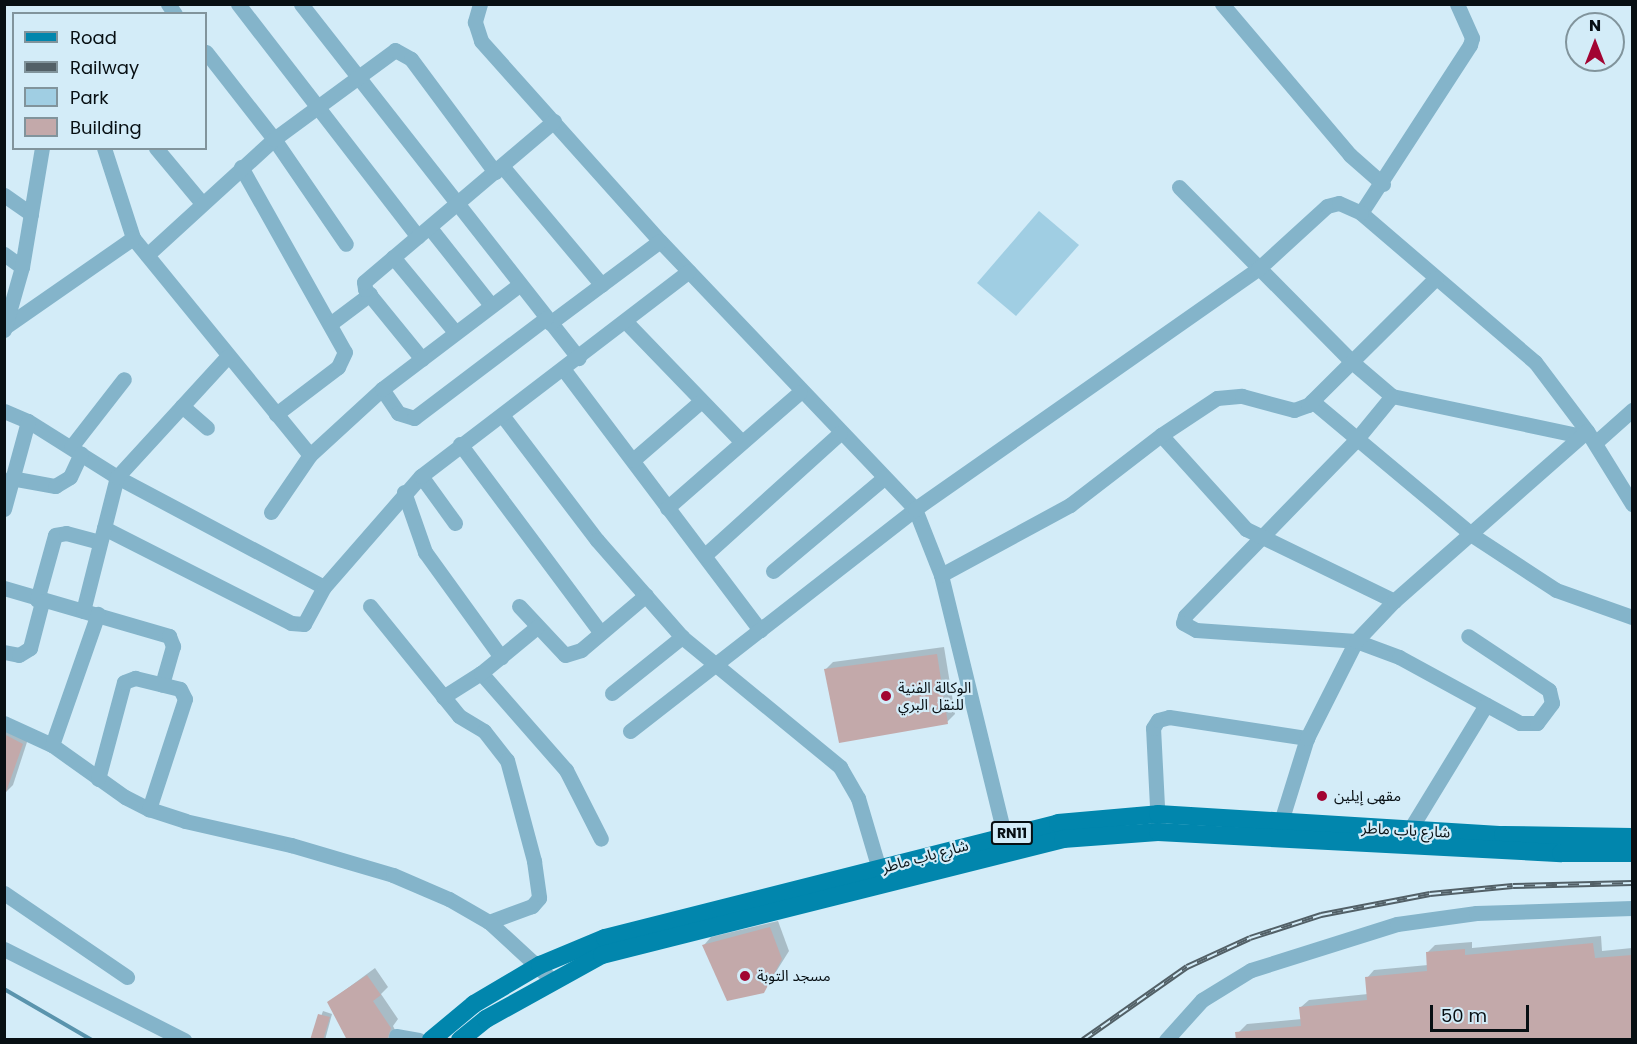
<!DOCTYPE html>
<html>
<head>
<meta charset="utf-8">
<style>
	body { margin:0 }
	#map { position:relative; width:1637px; height:1044px; overflow:hidden; background:#d3ecf8; font-family:Poppins,"Noto Sans Arabic",sans-serif }
	div>[style] { position:absolute }
	[style*='--x'] { left:calc(var(--x)*1px); top:calc(var(--y)*1px); width:calc(var(--w)*1px); rotate:calc(var(--a)*1deg) }
	.green>* { inset:0; background:#a0cee3 }
	.shadow>* { inset:0; background:#0003 }
	.stream>* { height:4px; margin:-2px; padding:0 2px; transform-origin:2px; border-radius:2px; background:#5a94ad }
	.building>* { inset:0; background:#c3a9aa }
	.minor>* { height:15px; margin:-7.5px; padding:0 7.5px; transform-origin:7.5px; border-radius:7.5px; background:#84b4ca }
	.major>* { height:18px; margin:-9px; padding:0 9px; transform-origin:9px; border-radius:9px; background:#0186ad }
	.rail>* { height:6px; margin-top:-3px; transform-origin:0; background:repeating-linear-gradient(90deg,#d3ecf8 0 11px,#526067 0 22px); box-sizing:border-box; border-block:2px solid #526067 }
	.dots>* { width:16px; height:16px; translate:-50% -50%; box-sizing:border-box; border:3px solid #d3ecf8; border-radius:50% }
	span { translate:-50% -50%; white-space:nowrap; text-align:center; line-height:1.15; -webkit-text-stroke:4.5px #d3ecf8; paint-order:stroke }
	.shield-label span { padding:2px 4px; background:#d3ecf8; border:2px solid; border-radius:4px; -webkit-text-stroke-width:0 }
	.shield-label { font-size:14px; color:#070f13; font-weight:700 }
	.poi-label { font-size:15px; color:#070f13 }
	.left { translate:0 -50%; text-align:left }
	.street-label { font-size:15px; color:#070f13 }
	.frame { position:absolute; inset:0; border:6px solid #070f13; pointer-events:none }
	.legend { position:absolute; left:12px; top:12px; width:195px; height:138px; box-sizing:border-box; background:#d3ecf8; border:2px solid #81949c; margin:0; padding:8px 10px; list-style:none; font-size:18px; color:#070f13 }
	.legend li { display:flex; align-items:center; gap:12px; height:30px }
	.legend b { width:30px; border:2px solid #81949c }
	.north { position:absolute; left:1565px; top:12px; width:60px; height:60px; box-sizing:border-box; background:#d3ecf8; border:2px solid #81949c; border-radius:50%; rotate:0deg; font-size:16px; font-weight:700; line-height:24px; text-align:center; color:#070f13 }
	.north::after { content:''; display:block; margin:auto; width:21px; height:27px; background:#a20432; clip-path:polygon(50% 0,100% 100%,50% 72%,0 100%) }
	.scale { position:absolute; left:1430px; top:1005px; width:99px; height:27px; box-sizing:border-box; border:3px solid #070f13; border-top:0; padding-left:8px; font-size:18px; line-height:21px; white-space:nowrap; color:#070f13; -webkit-text-stroke:4px #d3ecf8; paint-order:stroke }
</style>
</head>
<body>
<div id="map">
	<div class="green">
		<i style="clip-path:polygon(1039px 211px,1079px 245px,1016px 316px,977px 283px)"></i>
	</div>
	<div class="shadow">
		<i style="clip-path:polygon(944px 647px,955px 714px,947px 722px,825px 670px,833px 662px)"></i>
		<i style="clip-path:polygon(4px 721px,29px 736px,13px 785px,5px 793px)"></i>
		<i style="clip-path:polygon(778px 921px,789px 951px,764px 991px,704px 945px,711px 937px)"></i>
		<i style="clip-path:polygon(1601px 936px,1602px 951px,1632px 948px,1632px 1040px,1240px 1040px,1239px 1032px,1247px 1024px,1302px 1019px,1301px 1007px,1309px 1000px,1368px 994px,1367px 978px,1374px 970px,1428px 965px,1427px 953px,1435px 945px,1472px 942px,1472px 948px)"></i>
		<i style="clip-path:polygon(375px 968px,388px 987px,381px 994px,398px 1019px,393px 1026px,397px 1034px,392px 1040px,349px 1040px,329px 1002px)"></i>
		<i style="clip-path:polygon(323px 1011px,332px 1014px,325px 1040px,312px 1040px)"></i>
	</div>
	<div class="stream">
		<i style="--x:4;--y:989;--w:102;--a:30.1"></i>
		<i style="--x:233;--y:1040;--w:1;--a:0"></i>
	</div>
	<div class="building">
		<i style="clip-path:polygon(937px 654px,948px 724px,839px 743px,824px 669px)"></i>
		<i style="clip-path:polygon(4px 734px,23px 744px,6px 792px,4px 792px)"></i>
		<i style="clip-path:polygon(770px 927px,782px 959px,764px 993px,727px 1001px,702px 945px)"></i>
		<i style="clip-path:polygon(1593px 943px,1595px 958px,1632px 955px,1632px 1040px,1236px 1040px,1235px 1032px,1301px 1026px,1299px 1007px,1367px 1000px,1365px 977px,1427px 971px,1426px 952px,1465px 949px,1465px 955px)"></i>
		<i style="clip-path:polygon(367px 975px,381px 995px,373px 1001px,391px 1028px,387px 1040px,347px 1040px,327px 1002px)"></i>
		<i style="clip-path:polygon(318px 1014px,330px 1017px,323px 1040px,310px 1040px)"></i>
	</div>
	<div class="minor">
		<i style="--x:168;--y:4;--w:12;--a:55"></i>
		<i style="--x:238;--y:4;--w:294;--a:52.3"></i>
		<i style="--x:301;--y:4;--w:450;--a:51.9"></i>
		<i style="--x:480;--y:4;--w:19;--a:106"></i>
		<i style="--x:475;--y:22;--w:20;--a:72"></i>
		<i style="--x:481;--y:41;--w:268;--a:48.2"></i>
		<i style="--x:660;--y:241;--w:370;--a:46.4"></i>
		<i style="--x:915;--y:509;--w:71;--a:68.5"></i>
		<i style="--x:941;--y:575;--w:279;--a:76.3"></i>
		<i style="--x:1222;--y:4;--w:198;--a:49.7"></i>
		<i style="--x:1350;--y:155;--w:44;--a:41.3"></i>
		<i style="--x:1457;--y:4;--w:37;--a:66"></i>
		<i style="--x:1472;--y:38;--w:7;--a:106"></i>
		<i style="--x:1470;--y:45;--w:200;--a:123"></i>
		<i style="--x:1361;--y:213;--w:229;--a:40.6"></i>
		<i style="--x:1535;--y:362;--w:86;--a:53"></i>
		<i style="--x:1587;--y:431;--w:86;--a:58.3"></i>
		<i style="--x:206;--y:52;--w:110;--a:52"></i>
		<i style="--x:274;--y:139;--w:127;--a:55.6"></i>
		<i style="--x:104;--y:148;--w:95;--a:72.1"></i>
		<i style="--x:133;--y:238;--w:280;--a:50.8"></i>
		<i style="--x:156;--y:148;--w:70;--a:50.2"></i>
		<i style="--x:502;--y:166;--w:155;--a:50"></i>
		<i style="--x:241;--y:167;--w:212;--a:60.7"></i>
		<i style="--x:345;--y:352;--w:17;--a:115"></i>
		<i style="--x:338;--y:367;--w:78;--a:142.8"></i>
		<i style="--x:1179;--y:187;--w:246;--a:45.3"></i>
		<i style="--x:1352;--y:362;--w:52;--a:40.4"></i>
		<i style="--x:1392;--y:396;--w:193;--a:11.9"></i>
		<i style="--x:4;--y:195;--w:33;--a:35"></i>
		<i style="--x:430;--y:228;--w:98;--a:51.6"></i>
		<i style="--x:4;--y:254;--w:22;--a:36"></i>
		<i style="--x:147;--y:255;--w:172;--a:-42.4"></i>
		<i style="--x:274;--y:139;--w:150;--a:-36.3"></i>
		<i style="--x:395;--y:50;--w:18;--a:29"></i>
		<i style="--x:411;--y:59;--w:141;--a:53.4"></i>
		<i style="--x:393;--y:257;--w:97;--a:50.4"></i>
		<i style="--x:625;--y:321;--w:168;--a:46"></i>
		<i style="--x:550;--y:323;--w:137;--a:-36.7"></i>
		<i style="--x:330;--y:324;--w:50;--a:-36.9"></i>
		<i style="--x:5;--y:327;--w:156;--a:-34.8"></i>
		<i style="--x:4;--y:330;--w:66;--a:-74.1"></i>
		<i style="--x:22;--y:267;--w:121;--a:-80.5"></i>
		<i style="--x:422;--y:359;--w:90;--a:-129.2"></i>
		<i style="--x:365;--y:289;--w:7;--a:-98"></i>
		<i style="--x:364;--y:282;--w:249;--a:-40.3"></i>
		<i style="--x:564;--y:370;--w:326;--a:53"></i>
		<i style="--x:382;--y:389;--w:29;--a:56"></i>
		<i style="--x:398;--y:413;--w:17;--a:17"></i>
		<i style="--x:414;--y:418;--w:166;--a:-37.1"></i>
		<i style="--x:1392;--y:396;--w:57;--a:129.3"></i>
		<i style="--x:1356;--y:440;--w:245;--a:134.2"></i>
		<i style="--x:1185;--y:616;--w:7;--a:106"></i>
		<i style="--x:1183;--y:623;--w:15;--a:28"></i>
		<i style="--x:1196;--y:630;--w:160;--a:3.9"></i>
		<i style="--x:1356;--y:641;--w:46;--a:20.4"></i>
		<i style="--x:1399;--y:657;--w:138;--a:28.6"></i>
		<i style="--x:1520;--y:723;--w:17;--a:0"></i>
		<i style="--x:1537;--y:723;--w:25;--a:-53"></i>
		<i style="--x:1552;--y:703;--w:13;--a:-103"></i>
		<i style="--x:1549;--y:690;--w:97;--a:-146.3"></i>
		<i style="--x:1312;--y:401;--w:209;--a:39.9"></i>
		<i style="--x:1472;--y:535;--w:100;--a:33.2"></i>
		<i style="--x:1556;--y:590;--w:81;--a:19.6"></i>
		<i style="--x:182;--y:406;--w:33;--a:41"></i>
		<i style="--x:4;--y:411;--w:26;--a:23"></i>
		<i style="--x:28;--y:421;--w:105;--a:32.2"></i>
		<i style="--x:117;--y:477;--w:234;--a:28"></i>
		<i style="--x:502;--y:415;--w:157;--a:52.8"></i>
		<i style="--x:597;--y:540;--w:129;--a:48.8"></i>
		<i style="--x:682;--y:637;--w:205;--a:39.4"></i>
		<i style="--x:840;--y:767;--w:36;--a:60"></i>
		<i style="--x:858;--y:798;--w:84;--a:73.5"></i>
		<i style="--x:1161;--y:435;--w:127;--a:47.9"></i>
		<i style="--x:1246;--y:529;--w:165;--a:25.9"></i>
		<i style="--x:1595;--y:443;--w:50;--a:-41.7"></i>
		<i style="--x:460;--y:444;--w:234;--a:53.3"></i>
		<i style="--x:71;--y:447;--w:86;--a:-52.1"></i>
		<i style="--x:633;--y:460;--w:89;--a:-40.9"></i>
		<i style="--x:421;--y:476;--w:58;--a:54.1"></i>
		<i style="--x:11;--y:478;--w:45;--a:10.3"></i>
		<i style="--x:55;--y:486;--w:17;--a:-31"></i>
		<i style="--x:70;--y:477;--w:26;--a:-65"></i>
		<i style="--x:404;--y:492;--w:64;--a:70.7"></i>
		<i style="--x:425;--y:552;--w:130;--a:54.1"></i>
		<i style="--x:667;--y:508;--w:176;--a:-41.1"></i>
		<i style="--x:4;--y:509;--w:91;--a:-74.7"></i>
		<i style="--x:271;--y:512;--w:69;--a:-55.6"></i>
		<i style="--x:310;--y:455;--w:98;--a:-42.5"></i>
		<i style="--x:382;--y:389;--w:172;--a:-37.2"></i>
		<i style="--x:104;--y:528;--w:210;--a:26.9"></i>
		<i style="--x:291;--y:623;--w:13;--a:4"></i>
		<i style="--x:304;--y:624;--w:42;--a:-61.6"></i>
		<i style="--x:324;--y:587;--w:147;--a:-48.9"></i>
		<i style="--x:421;--y:476;--w:337;--a:-37.4"></i>
		<i style="--x:705;--y:555;--w:182;--a:-42.1"></i>
		<i style="--x:773;--y:571;--w:145;--a:-40"></i>
		<i style="--x:941;--y:575;--w:147;--a:-28.5"></i>
		<i style="--x:1070;--y:505;--w:115;--a:-37.6"></i>
		<i style="--x:1161;--y:435;--w:67;--a:-33.5"></i>
		<i style="--x:1217;--y:398;--w:25;--a:-5"></i>
		<i style="--x:1242;--y:396;--w:54;--a:15.1"></i>
		<i style="--x:1294;--y:410;--w:15;--a:-20"></i>
		<i style="--x:1308;--y:405;--w:180;--a:-44.8"></i>
		<i style="--x:4;--y:588;--w:172;--a:16.2"></i>
		<i style="--x:169;--y:636;--w:11;--a:68"></i>
		<i style="--x:173;--y:646;--w:40;--a:106"></i>
		<i style="--x:37;--y:600;--w:67;--a:-74.5"></i>
		<i style="--x:55;--y:535;--w:11;--a:-10"></i>
		<i style="--x:66;--y:533;--w:35;--a:15"></i>
		<i style="--x:370;--y:606;--w:141;--a:51"></i>
		<i style="--x:459;--y:716;--w:29;--a:31"></i>
		<i style="--x:484;--y:731;--w:37;--a:52"></i>
		<i style="--x:507;--y:760;--w:105;--a:75"></i>
		<i style="--x:534;--y:861;--w:37;--a:82"></i>
		<i style="--x:539;--y:898;--w:11;--a:131"></i>
		<i style="--x:532;--y:906;--w:46;--a:159.6"></i>
		<i style="--x:519;--y:606;--w:67;--a:46.8"></i>
		<i style="--x:565;--y:655;--w:17;--a:-17"></i>
		<i style="--x:581;--y:650;--w:85;--a:-40.2"></i>
		<i style="--x:83;--y:611;--w:138;--a:-75.8"></i>
		<i style="--x:117;--y:477;--w:163;--a:-47.5"></i>
		<i style="--x:4;--y:652;--w:15;--a:11"></i>
		<i style="--x:19;--y:655;--w:13;--a:-32"></i>
		<i style="--x:30;--y:648;--w:48;--a:-75.4"></i>
		<i style="--x:481;--y:673;--w:129;--a:48.8"></i>
		<i style="--x:566;--y:770;--w:77;--a:63.1"></i>
		<i style="--x:612;--y:693;--w:90;--a:-38.7"></i>
		<i style="--x:443;--y:697;--w:45;--a:-32.3"></i>
		<i style="--x:481;--y:673;--w:72;--a:-39.4"></i>
		<i style="--x:4;--y:723;--w:53;--a:24.6"></i>
		<i style="--x:52;--y:745;--w:90;--a:35.5"></i>
		<i style="--x:125;--y:797;--w:27;--a:27"></i>
		<i style="--x:149;--y:809;--w:38;--a:18"></i>
		<i style="--x:185;--y:821;--w:109;--a:12.8"></i>
		<i style="--x:291;--y:845;--w:106;--a:16.4"></i>
		<i style="--x:393;--y:875;--w:61;--a:23.2"></i>
		<i style="--x:449;--y:899;--w:46;--a:29.9"></i>
		<i style="--x:489;--y:922;--w:86;--a:42.6"></i>
		<i style="--x:630;--y:731;--w:361;--a:-37.9"></i>
		<i style="--x:915;--y:509;--w:419;--a:-35"></i>
		<i style="--x:1258;--y:269;--w:93;--a:-42.4"></i>
		<i style="--x:1327;--y:206;--w:12;--a:-14"></i>
		<i style="--x:1339;--y:203;--w:24;--a:24"></i>
		<i style="--x:52;--y:745;--w:139;--a:-70.7"></i>
		<i style="--x:98;--y:779;--w:100;--a:-75"></i>
		<i style="--x:124;--y:682;--w:12;--a:-20"></i>
		<i style="--x:135;--y:678;--w:46;--a:13.7"></i>
		<i style="--x:180;--y:689;--w:11;--a:63"></i>
		<i style="--x:185;--y:699;--w:116;--a:108.1"></i>
		<i style="--x:1158;--y:826;--w:98;--a:-92.9"></i>
		<i style="--x:1153;--y:728;--w:9;--a:-58"></i>
		<i style="--x:1158;--y:720;--w:11;--a:-15"></i>
		<i style="--x:1169;--y:717;--w:140;--a:8.7"></i>
		<i style="--x:1278;--y:831;--w:97;--a:-72.7"></i>
		<i style="--x:1307;--y:738;--w:109;--a:-63.2"></i>
		<i style="--x:1356;--y:641;--w:55;--a:-46.5"></i>
		<i style="--x:1394;--y:601;--w:257;--a:-41.4"></i>
		<i style="--x:1409;--y:831;--w:148;--a:-58.6"></i>
		<i style="--x:4;--y:893;--w:149;--a:34.3"></i>
		<i style="--x:4;--y:949;--w:202;--a:26.8"></i>
		<i style="--x:396;--y:1036;--w:23;--a:10"></i>
		<i style="--x:1166;--y:1040;--w:54;--a:-48"></i>
		<i style="--x:1202;--y:1000;--w:57;--a:-31.5"></i>
		<i style="--x:1251;--y:970;--w:153;--a:-17.5"></i>
		<i style="--x:1397;--y:924;--w:80;--a:-7.9"></i>
		<i style="--x:1476;--y:913;--w:156;--a:-1.8"></i>
	</div>
	<div class="major">
		<i style="--x:431;--y:1040;--w:56;--a:-39.9"></i>
		<i style="--x:474;--y:1004;--w:77;--a:-30.6"></i>
		<i style="--x:540;--y:965;--w:70;--a:-22.6"></i>
		<i style="--x:605;--y:938;--w:467;--a:-14.2"></i>
		<i style="--x:1058;--y:823;--w:100;--a:-5.1"></i>
		<i style="--x:1158;--y:814;--w:346;--a:3.5"></i>
		<i style="--x:1503;--y:835;--w:129;--a:0.9"></i>
		<i style="--x:460;--y:1040;--w:33;--a:-39"></i>
		<i style="--x:486;--y:1019;--w:132;--a:-28.9"></i>
		<i style="--x:602;--y:955;--w:475;--a:-14.1"></i>
		<i style="--x:1063;--y:839;--w:95;--a:-4.2"></i>
		<i style="--x:1158;--y:832;--w:404;--a:3"></i>
		<i style="--x:1561;--y:853;--w:71;--a:0"></i>
	</div>
	<div class="rail">
		<i style="--x:1083;--y:1040;--w:127;--a:-35.1"></i>
		<i style="--x:1187;--y:967;--w:69;--a:-24.7"></i>
		<i style="--x:1250;--y:938;--w:75;--a:-17.9"></i>
		<i style="--x:1321;--y:915;--w:111;--a:-10.9"></i>
		<i style="--x:1430;--y:894;--w:83;--a:-5.5"></i>
		<i style="--x:1513;--y:886;--w:119;--a:-1.4"></i>
	</div>
	<div class="dots">
		<i style="left:886px;top:696px;background:#a20432"></i>
		<i style="left:1322px;top:796px;background:#a20432"></i>
		<i style="left:745px;top:976px;background:#a20432"></i>
	</div>
	<div class="shield-label">
		<span style="left:1012px;top:833px">RN11</span>
	</div>
	<div class="poi-label">
		<span class="left" style="left:898px;top:696px">الوكالة الفنية<br>للنقل البري</span>
		<span class="left" style="left:1334px;top:796px">مقهى إيلين</span>
		<span class="left" style="left:757px;top:976px">مسجد التوبة</span>
	</div>
	<div class="street-label">
		<span style="left:1406px;top:830px;rotate:3deg">شارع باب ماطر</span>
		<span style="left:925px;top:856px;rotate:-15deg">شارع باب ماطر</span>
	</div>
	<div class="frame"></div>
	<ul class="legend">
	<li><b style="height:8px;background:#0186ad"></b>Road</li>
	<li><b style="height:8px;background:#526067"></b>Railway</li>
	<li><b style="height:16px;background:#a0cee3"></b>Park</li>
	<li><b style="height:16px;background:#c3a9aa"></b>Building</li>
	</ul>
	<div class="north">N</div>
	<div class="scale">50 m</div>
</div>
</body>
</html>
